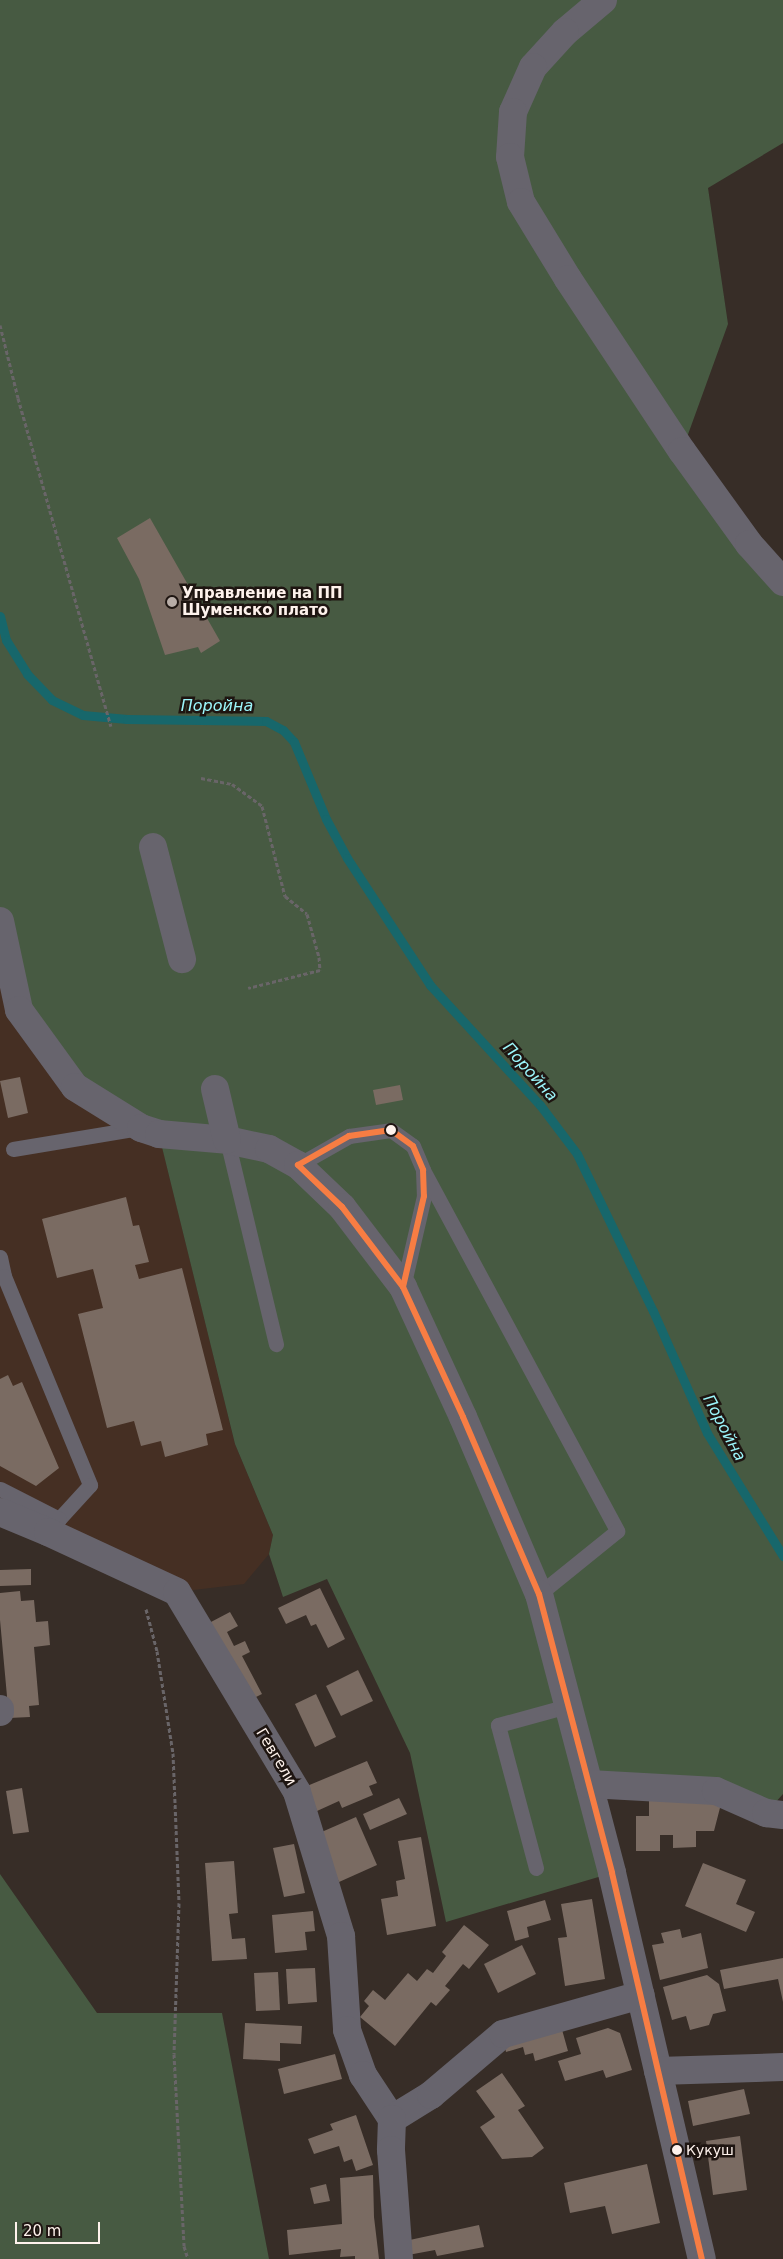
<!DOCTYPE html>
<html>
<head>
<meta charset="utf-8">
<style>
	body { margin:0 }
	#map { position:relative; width:783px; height:2259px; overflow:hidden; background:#372d27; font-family:"DejaVu Sans",sans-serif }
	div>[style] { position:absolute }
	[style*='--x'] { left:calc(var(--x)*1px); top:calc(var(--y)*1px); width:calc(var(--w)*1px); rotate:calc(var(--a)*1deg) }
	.built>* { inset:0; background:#452f23 }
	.green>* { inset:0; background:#475a42 }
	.stream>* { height:9px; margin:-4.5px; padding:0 4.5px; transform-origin:4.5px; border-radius:4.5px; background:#17676b }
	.building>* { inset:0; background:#7a6b62 }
	.path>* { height:3px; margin-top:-1.5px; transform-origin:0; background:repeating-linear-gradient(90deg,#696568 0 4px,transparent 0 6.5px) }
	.lane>* { height:15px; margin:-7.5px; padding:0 7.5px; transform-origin:7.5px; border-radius:7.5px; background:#67646d }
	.street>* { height:28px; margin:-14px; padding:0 14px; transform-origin:14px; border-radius:14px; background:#67646d }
	.bus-1>* { height:6px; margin:-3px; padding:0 3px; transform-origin:3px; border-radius:3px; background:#f77d43 }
	.dots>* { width:14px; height:14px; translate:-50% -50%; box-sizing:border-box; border:2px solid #1e1511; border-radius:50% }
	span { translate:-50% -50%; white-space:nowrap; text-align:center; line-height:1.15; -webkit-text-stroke:5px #1e1511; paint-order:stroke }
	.bus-label { font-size:14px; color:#fef2ec }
	.left { translate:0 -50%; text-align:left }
	.poi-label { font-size:15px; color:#fef2ec; font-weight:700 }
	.street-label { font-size:15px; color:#fef2ec }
	.water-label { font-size:16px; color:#9cf6fb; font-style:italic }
	.scale { position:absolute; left:15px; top:2222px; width:85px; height:22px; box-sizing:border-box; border:2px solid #fef2ec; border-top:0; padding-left:6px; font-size:15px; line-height:18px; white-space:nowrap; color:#fef2ec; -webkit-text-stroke:4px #1e1511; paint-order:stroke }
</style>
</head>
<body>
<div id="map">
	<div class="built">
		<i style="clip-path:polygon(0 921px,159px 1134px,235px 1444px,273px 1535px,269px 1554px,244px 1584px,177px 1592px,0 1512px)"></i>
	</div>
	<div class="green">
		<i style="clip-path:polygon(0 0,783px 0,783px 143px,708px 188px,728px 324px,682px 451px,783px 573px,783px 1794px,766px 1813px,589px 1784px,612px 1873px,446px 1922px,410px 1753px,327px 1579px,283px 1597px,269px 1554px,273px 1535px,235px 1444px,159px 1135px,75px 1087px,19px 1010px,0 921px)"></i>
		<i style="clip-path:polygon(0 1874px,97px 2013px,222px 2013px,269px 2259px,0 2259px)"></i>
	</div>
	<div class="stream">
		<i style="--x:0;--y:616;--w:25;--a:76"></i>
		<i style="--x:6;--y:640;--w:40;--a:58"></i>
		<i style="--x:27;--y:674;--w:36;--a:46"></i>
		<i style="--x:52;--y:700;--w:34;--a:26"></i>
		<i style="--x:83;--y:715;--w:44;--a:5.2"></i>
		<i style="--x:127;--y:719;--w:139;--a:0.8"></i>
		<i style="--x:266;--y:721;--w:19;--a:28"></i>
		<i style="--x:283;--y:730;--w:16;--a:47"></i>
		<i style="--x:294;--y:742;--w:83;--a:67.4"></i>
		<i style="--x:326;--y:819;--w:44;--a:61.7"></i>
		<i style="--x:347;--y:858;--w:152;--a:56.8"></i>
		<i style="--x:430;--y:985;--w:163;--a:47.5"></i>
		<i style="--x:540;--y:1105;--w:61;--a:52.9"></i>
		<i style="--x:577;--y:1154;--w:174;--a:64.2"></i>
		<i style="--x:653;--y:1311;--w:133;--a:66.1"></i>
		<i style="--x:707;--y:1433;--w:145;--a:58.3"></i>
	</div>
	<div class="building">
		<i style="clip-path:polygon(150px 518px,220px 641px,201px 653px,198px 647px,165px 655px,139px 579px,117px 538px)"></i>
		<i style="clip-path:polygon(20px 1077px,28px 1113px,8px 1118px,0 1081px)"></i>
		<i style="clip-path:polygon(400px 1085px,403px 1100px,376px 1105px,373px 1090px)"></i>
		<i style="clip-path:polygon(126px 1197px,133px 1226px,139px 1225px,149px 1262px,135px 1265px,139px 1279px,182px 1268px,223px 1430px,206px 1434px,208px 1445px,165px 1457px,161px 1441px,141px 1446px,134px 1421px,107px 1428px,78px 1314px,103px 1308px,93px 1269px,57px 1278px,42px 1219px)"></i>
		<i style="clip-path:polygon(8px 1375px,13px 1386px,22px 1382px,59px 1468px,36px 1486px,0 1466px,0 1379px)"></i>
		<i style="clip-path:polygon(31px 1569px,31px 1585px,0 1586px,0 1570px)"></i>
		<i style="clip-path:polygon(320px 1588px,345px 1639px,328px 1648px,316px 1624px,311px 1626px,306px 1615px,286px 1624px,278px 1608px)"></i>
		<i style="clip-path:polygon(20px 1591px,21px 1601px,34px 1600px,36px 1622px,48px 1621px,50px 1645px,34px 1647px,39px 1705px,29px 1706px,30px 1717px,9px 1718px,0 1620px,0 1593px)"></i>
		<i style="clip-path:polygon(230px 1612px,238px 1626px,227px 1632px,234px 1646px,245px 1641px,250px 1652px,242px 1656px,262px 1694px,250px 1700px,209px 1623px)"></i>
		<i style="clip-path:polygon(358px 1670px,373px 1701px,341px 1716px,326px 1686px)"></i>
		<i style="clip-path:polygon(316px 1694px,336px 1737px,315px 1747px,295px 1704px)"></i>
		<i style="clip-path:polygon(367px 1761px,377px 1783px,369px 1786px,373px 1795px,342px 1808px,339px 1801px,317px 1811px,307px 1786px)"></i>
		<i style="clip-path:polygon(22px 1788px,29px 1832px,13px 1834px,6px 1791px)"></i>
		<i style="clip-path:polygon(649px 1796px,721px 1804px,714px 1831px,696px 1831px,696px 1847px,673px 1848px,673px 1835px,660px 1835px,660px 1851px,636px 1851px,636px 1816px,649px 1816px)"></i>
		<i style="clip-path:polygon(399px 1798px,407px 1814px,370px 1830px,363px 1814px)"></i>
		<i style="clip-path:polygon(356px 1817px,377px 1865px,339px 1882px,317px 1834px)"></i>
		<i style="clip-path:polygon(421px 1837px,436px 1926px,387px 1935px,381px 1899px,398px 1896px,396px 1881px,405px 1879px,398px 1841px)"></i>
		<i style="clip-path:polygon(294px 1844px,305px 1893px,284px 1897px,273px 1848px)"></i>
		<i style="clip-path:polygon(234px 1861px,238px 1913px,229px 1914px,232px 1939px,245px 1938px,247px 1959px,212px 1961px,205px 1863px)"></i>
		<i style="clip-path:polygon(703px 1863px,746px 1880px,736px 1904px,755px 1912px,746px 1932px,685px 1906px)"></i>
		<i style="clip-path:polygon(592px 1899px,605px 1979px,565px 1986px,558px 1938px,567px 1937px,561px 1904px)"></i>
		<i style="clip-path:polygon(545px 1900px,551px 1920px,527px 1927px,529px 1937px,515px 1941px,507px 1911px)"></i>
		<i style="clip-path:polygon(313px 1911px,315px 1931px,305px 1932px,307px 1950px,275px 1953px,272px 1915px)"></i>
		<i style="clip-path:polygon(464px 1925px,489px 1945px,469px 1969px,463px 1964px,445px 1986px,450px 1990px,436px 2006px,431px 2002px,395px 2046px,360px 2017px,369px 2006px,364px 2001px,373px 1990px,385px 2000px,408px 1973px,417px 1981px,427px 1969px,433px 1973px,446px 1956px,442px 1952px)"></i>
		<i style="clip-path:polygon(680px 1929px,682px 1938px,701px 1933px,708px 1968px,660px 1980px,652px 1945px,664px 1943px,661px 1933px)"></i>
		<i style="clip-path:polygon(522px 1945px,536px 1974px,498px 1993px,484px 1964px)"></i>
		<i style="clip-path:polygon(783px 1958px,783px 2002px,778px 1979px,724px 1989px,720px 1970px)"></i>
		<i style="clip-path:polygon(315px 1968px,317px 2002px,288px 2004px,286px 1969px)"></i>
		<i style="clip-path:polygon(278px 1972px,280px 2010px,256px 2011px,254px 1973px)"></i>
		<i style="clip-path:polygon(707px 1975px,719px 1984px,726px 2011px,713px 2014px,709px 2025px,690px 2030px,686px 2016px,672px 2020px,663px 1987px)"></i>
		<i style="clip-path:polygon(245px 2023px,302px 2026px,301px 2044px,280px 2043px,280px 2061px,243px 2059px)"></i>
		<i style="clip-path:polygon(561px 2026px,568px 2051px,535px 2061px,533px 2053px,525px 2055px,523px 2047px,506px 2052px,504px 2043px)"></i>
		<i style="clip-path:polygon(608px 2028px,620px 2033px,632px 2070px,606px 2078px,603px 2070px,565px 2081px,558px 2061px,581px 2054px,576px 2038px)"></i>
		<i style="clip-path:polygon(335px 2054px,342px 2079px,284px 2094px,278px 2069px)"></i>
		<i style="clip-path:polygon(502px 2073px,525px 2106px,518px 2110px,544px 2148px,532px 2157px,502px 2159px,480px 2127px,495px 2117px,476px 2091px)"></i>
		<i style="clip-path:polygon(744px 2089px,750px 2114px,693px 2126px,688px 2101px)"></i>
		<i style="clip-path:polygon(356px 2115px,373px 2165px,356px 2171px,352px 2159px,344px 2162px,339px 2146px,314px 2154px,308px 2139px,333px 2130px,330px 2124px)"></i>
		<i style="clip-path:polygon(740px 2136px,747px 2190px,713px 2195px,706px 2141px)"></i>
		<i style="clip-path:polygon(647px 2164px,660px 2223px,612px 2234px,605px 2206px,570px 2213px,564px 2183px)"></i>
		<i style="clip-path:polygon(373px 2175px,374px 2217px,379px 2259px,355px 2259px,355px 2256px,340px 2257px,341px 2249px,289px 2255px,287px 2230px,342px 2224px,340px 2178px)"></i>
		<i style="clip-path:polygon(326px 2184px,330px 2201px,314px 2204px,310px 2188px)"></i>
		<i style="clip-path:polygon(479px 2225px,484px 2247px,437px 2256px,435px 2250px,408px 2255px,405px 2241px)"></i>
	</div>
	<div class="path">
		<i style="--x:0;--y:325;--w:75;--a:76.1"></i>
		<i style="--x:18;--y:398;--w:341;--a:74.2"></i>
		<i style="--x:201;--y:778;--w:32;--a:11"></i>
		<i style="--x:232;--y:784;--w:37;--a:36"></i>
		<i style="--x:262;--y:806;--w:93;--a:75.7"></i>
		<i style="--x:285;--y:896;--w:28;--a:39"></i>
		<i style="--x:307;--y:914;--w:45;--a:74.4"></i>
		<i style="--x:319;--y:957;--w:13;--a:86"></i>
		<i style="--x:320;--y:970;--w:74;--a:166"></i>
		<i style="--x:146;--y:1609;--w:43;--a:75.3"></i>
		<i style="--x:157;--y:1651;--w:103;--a:81.1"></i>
		<i style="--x:173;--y:1753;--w:150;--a:87.7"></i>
		<i style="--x:179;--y:1903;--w:151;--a:91.9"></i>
		<i style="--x:174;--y:2054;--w:192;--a:87"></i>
		<i style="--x:184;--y:2246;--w:14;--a:73"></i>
	</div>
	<div class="lane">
		<i style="--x:227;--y:1140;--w:210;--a:76.5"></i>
		<i style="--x:13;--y:1149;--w:129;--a:-9.4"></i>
		<i style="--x:298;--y:1165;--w:59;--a:-29.6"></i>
		<i style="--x:349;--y:1136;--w:42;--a:-8.1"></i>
		<i style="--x:391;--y:1130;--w:27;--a:36"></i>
		<i style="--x:413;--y:1146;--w:26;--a:67"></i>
		<i style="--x:423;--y:1170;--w:26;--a:88"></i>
		<i style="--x:424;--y:1196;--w:93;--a:103"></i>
		<i style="--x:423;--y:1170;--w:410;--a:61.7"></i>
		<i style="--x:617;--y:1531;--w:100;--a:141.1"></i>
		<i style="--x:0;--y:1257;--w:19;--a:78"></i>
		<i style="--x:4;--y:1276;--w:226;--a:67.6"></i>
		<i style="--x:90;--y:1485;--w:46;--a:132.4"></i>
		<i style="--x:59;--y:1519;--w:66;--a:-153"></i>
		<i style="--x:536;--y:1868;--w:148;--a:-104.9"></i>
		<i style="--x:498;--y:1725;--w:73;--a:-15.2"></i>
	</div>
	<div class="street">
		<i style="--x:603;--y:0;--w:50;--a:139.9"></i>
		<i style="--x:565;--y:32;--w:47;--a:132.4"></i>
		<i style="--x:533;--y:67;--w:49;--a:114"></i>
		<i style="--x:513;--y:112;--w:45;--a:93.8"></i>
		<i style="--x:510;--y:157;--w:46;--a:76.3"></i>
		<i style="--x:521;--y:202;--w:90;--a:58.6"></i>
		<i style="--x:568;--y:279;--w:206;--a:56.5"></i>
		<i style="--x:682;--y:451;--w:115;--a:54.2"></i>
		<i style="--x:749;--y:544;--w:51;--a:48.2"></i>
		<i style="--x:153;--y:847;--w:116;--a:75.5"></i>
		<i style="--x:0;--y:921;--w:91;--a:77.9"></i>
		<i style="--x:19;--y:1010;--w:95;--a:54"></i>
		<i style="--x:75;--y:1087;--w:78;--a:31.8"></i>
		<i style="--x:141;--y:1128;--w:19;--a:18"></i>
		<i style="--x:159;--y:1134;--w:68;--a:5"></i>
		<i style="--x:227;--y:1140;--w:43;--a:12.1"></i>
		<i style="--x:269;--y:1149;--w:33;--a:29"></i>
		<i style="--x:298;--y:1165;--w:61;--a:43.7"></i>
		<i style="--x:342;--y:1207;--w:101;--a:52.7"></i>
		<i style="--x:403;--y:1287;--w:143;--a:65.2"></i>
		<i style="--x:463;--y:1417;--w:193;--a:66.8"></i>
		<i style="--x:539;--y:1594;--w:288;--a:75.3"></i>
		<i style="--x:612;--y:1873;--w:396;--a:76.9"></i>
		<i style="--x:215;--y:1089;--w:52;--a:76.8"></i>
		<i style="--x:0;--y:1512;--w:52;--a:22.6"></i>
		<i style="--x:48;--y:1532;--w:142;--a:24.9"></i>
		<i style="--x:177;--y:1592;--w:233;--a:59"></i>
		<i style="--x:297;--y:1792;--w:151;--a:73"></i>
		<i style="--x:341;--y:1936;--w:94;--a:86.3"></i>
		<i style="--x:347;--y:2030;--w:48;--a:70.4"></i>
		<i style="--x:363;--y:2075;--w:53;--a:56.6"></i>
		<i style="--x:0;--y:1709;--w:3;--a:90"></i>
		<i style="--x:589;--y:1784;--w:127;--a:3.2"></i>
		<i style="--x:716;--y:1791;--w:55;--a:23.7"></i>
		<i style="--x:766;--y:1813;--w:17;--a:7"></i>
		<i style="--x:658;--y:2071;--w:125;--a:-1.8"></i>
		<i style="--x:392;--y:2119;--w:46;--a:-31.6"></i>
		<i style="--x:431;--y:2095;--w:94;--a:-40.3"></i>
		<i style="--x:503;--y:2034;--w:143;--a:-15.8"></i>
		<i style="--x:392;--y:2119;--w:31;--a:92"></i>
		<i style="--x:391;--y:2150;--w:109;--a:85.8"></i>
	</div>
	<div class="bus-1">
		<i style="--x:391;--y:1130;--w:27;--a:36"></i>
		<i style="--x:413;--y:1146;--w:26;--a:67"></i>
		<i style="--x:423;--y:1170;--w:26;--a:88"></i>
		<i style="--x:424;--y:1196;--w:93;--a:103"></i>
		<i style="--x:403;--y:1287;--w:101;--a:-127.3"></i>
		<i style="--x:342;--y:1207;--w:61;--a:-136.3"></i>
		<i style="--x:298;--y:1165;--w:59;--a:-29.6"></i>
		<i style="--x:349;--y:1136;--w:42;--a:-8.1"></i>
		<i style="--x:403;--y:1287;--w:143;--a:65.2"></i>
		<i style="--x:463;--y:1417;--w:193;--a:66.8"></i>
		<i style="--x:539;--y:1594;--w:288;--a:75.3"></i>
		<i style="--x:612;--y:1873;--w:396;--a:76.9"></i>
	</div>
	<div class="dots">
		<i style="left:172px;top:602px;background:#b8ada7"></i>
		<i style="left:391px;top:1130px;background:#fef2ec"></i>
		<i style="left:677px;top:2150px;background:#fef2ec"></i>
	</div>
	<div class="bus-label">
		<span class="left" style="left:686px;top:2150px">Кукуш</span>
	</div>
	<div class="poi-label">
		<span class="left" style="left:182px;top:602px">Управление на ПП<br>Шуменско плато</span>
	</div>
	<div class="street-label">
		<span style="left:276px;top:1757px;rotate:59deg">Гевгели</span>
	</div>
	<div class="water-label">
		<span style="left:217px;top:706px">Поройна</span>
		<span style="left:530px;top:1072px;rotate:48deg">Поройна</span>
		<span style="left:724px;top:1428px;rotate:62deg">Поройна</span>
	</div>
	<div class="scale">20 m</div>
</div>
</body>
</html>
